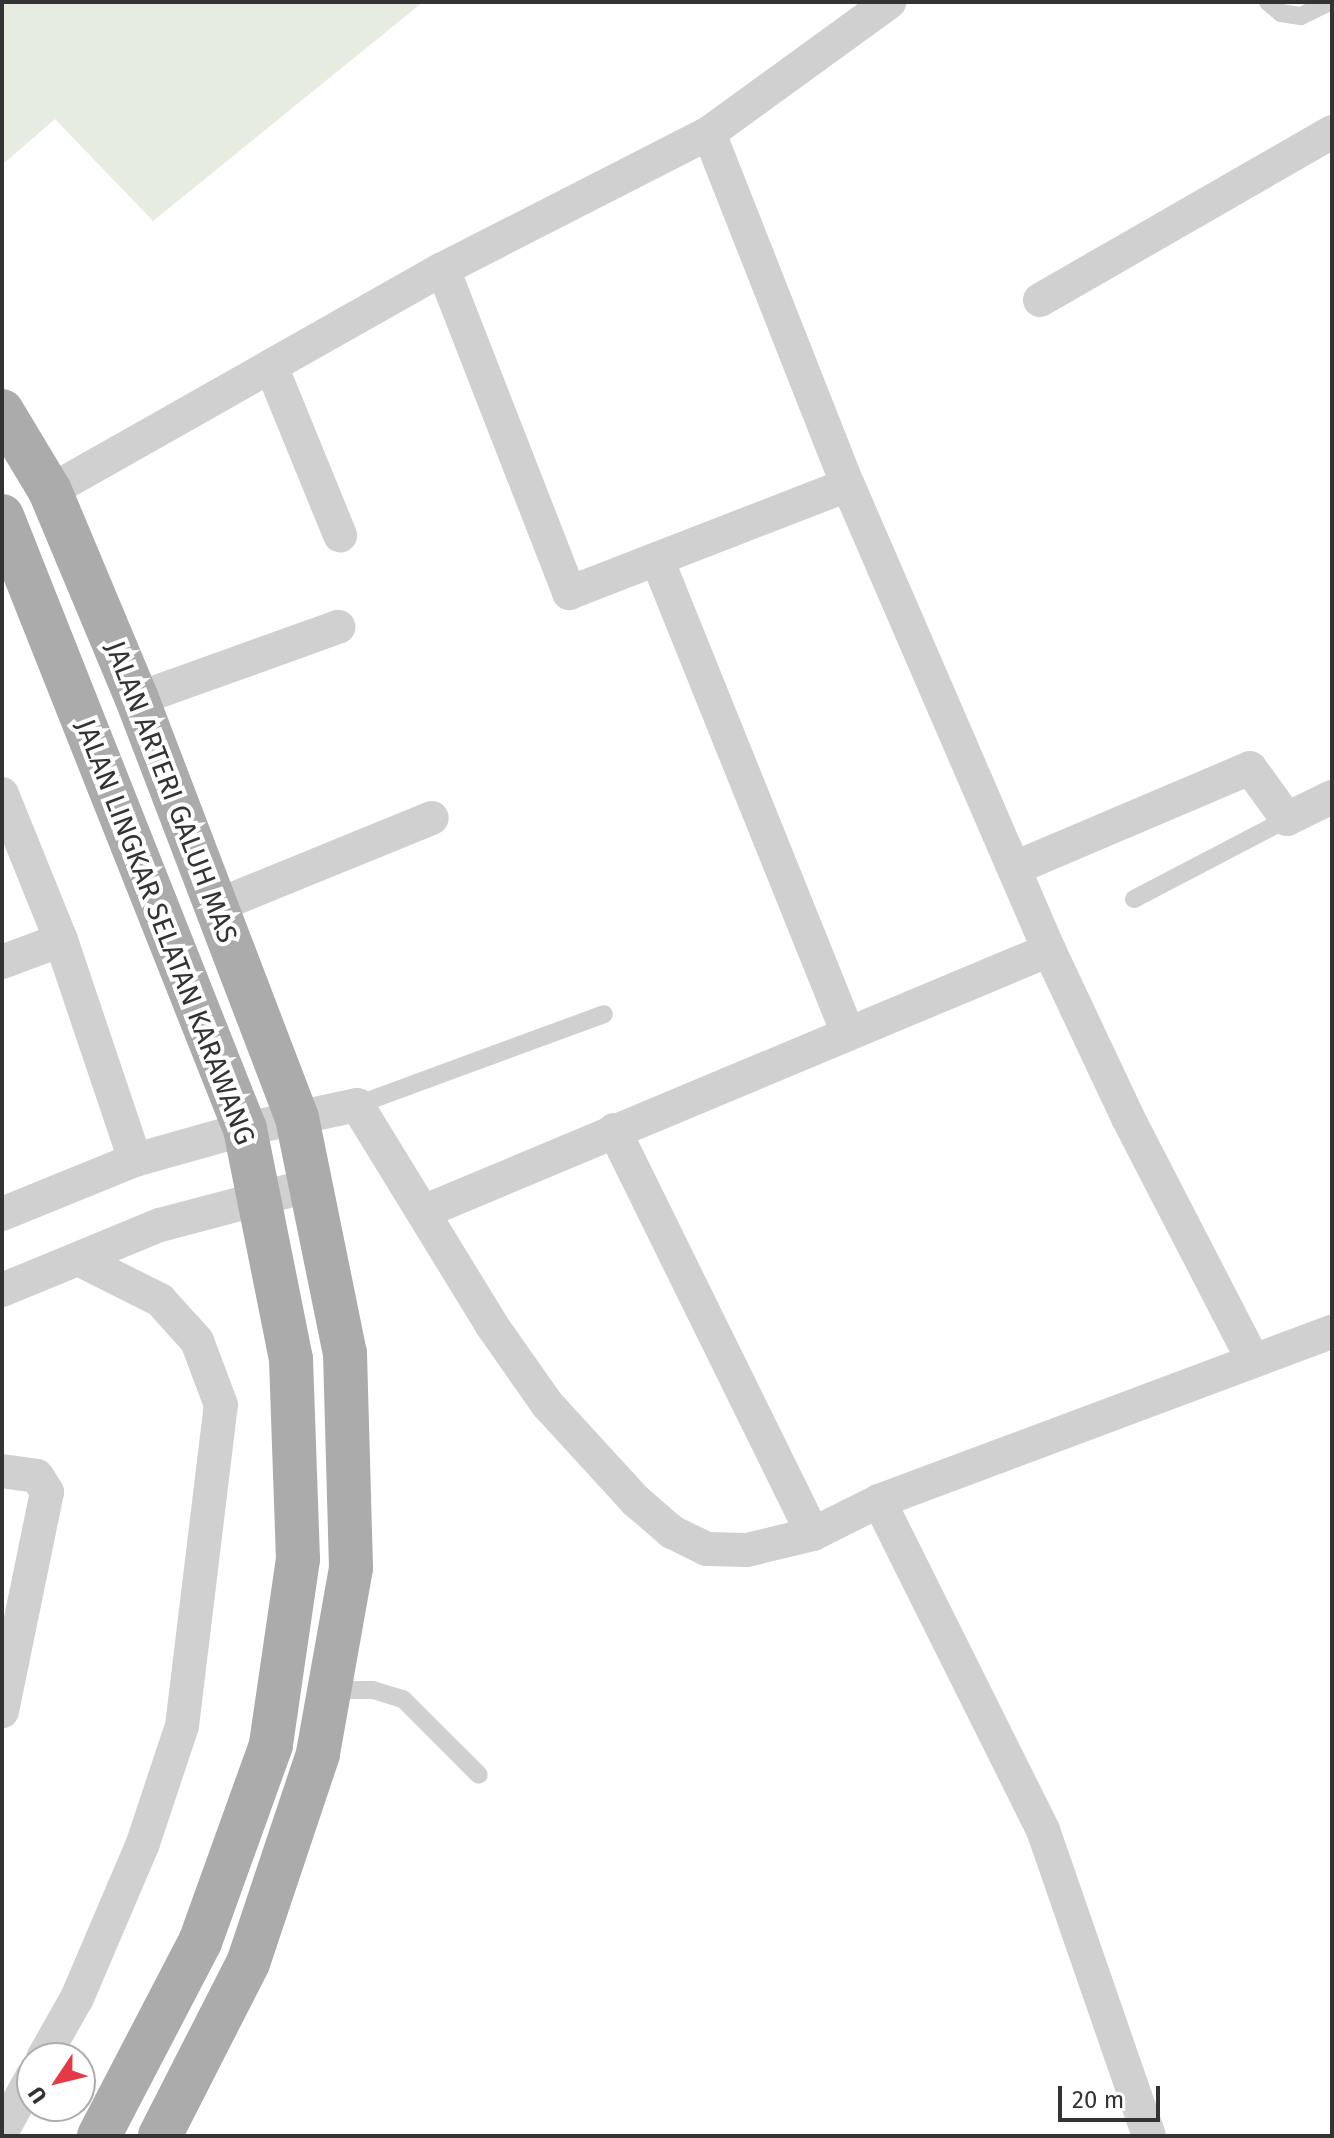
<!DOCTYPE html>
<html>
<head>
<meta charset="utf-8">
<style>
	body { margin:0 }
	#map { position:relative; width:1334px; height:2138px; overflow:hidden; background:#fff; font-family:"Fira Sans",sans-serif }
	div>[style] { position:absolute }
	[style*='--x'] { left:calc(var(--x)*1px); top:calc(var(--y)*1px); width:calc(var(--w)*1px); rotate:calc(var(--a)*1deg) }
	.green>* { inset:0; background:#e6ecdf }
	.lane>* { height:18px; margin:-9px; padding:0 9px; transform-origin:9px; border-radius:9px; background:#d0d0d0 }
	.street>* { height:34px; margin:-17px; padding:0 17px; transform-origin:17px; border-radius:17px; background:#d0d0d0 }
	.primary>* { height:44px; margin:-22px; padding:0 22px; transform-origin:22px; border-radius:22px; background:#ababab }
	span { translate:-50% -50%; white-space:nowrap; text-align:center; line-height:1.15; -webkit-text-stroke:8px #fff; paint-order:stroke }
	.street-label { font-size:28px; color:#333 }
	.frame { position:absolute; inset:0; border:4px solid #333; pointer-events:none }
	.north { position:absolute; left:16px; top:2042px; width:80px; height:80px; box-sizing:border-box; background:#fff; border:2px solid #adadad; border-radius:50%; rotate:235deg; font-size:22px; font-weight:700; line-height:32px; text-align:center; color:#333 }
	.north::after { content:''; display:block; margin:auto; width:28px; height:36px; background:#e63946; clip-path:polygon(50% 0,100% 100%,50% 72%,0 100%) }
	.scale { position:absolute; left:1058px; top:2086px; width:102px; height:36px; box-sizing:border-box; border:4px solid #333; border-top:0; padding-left:10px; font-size:24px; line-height:28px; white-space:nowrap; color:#333; -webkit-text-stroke:6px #fff; paint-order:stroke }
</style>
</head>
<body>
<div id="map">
	<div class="green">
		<i style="clip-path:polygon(2px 2px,423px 2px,153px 221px,55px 119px,2px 165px)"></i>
	</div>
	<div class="lane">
		<i style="--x:1268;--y:2;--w:17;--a:40"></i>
		<i style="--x:1281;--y:13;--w:20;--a:9"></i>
		<i style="--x:1301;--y:16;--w:32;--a:-26"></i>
		<i style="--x:1134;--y:899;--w:173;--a:-27.6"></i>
		<i style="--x:357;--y:1105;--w:263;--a:-20.2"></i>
		<i style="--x:331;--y:1690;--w:42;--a:0"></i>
		<i style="--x:373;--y:1690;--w:31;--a:17"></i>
		<i style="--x:403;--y:1699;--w:107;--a:45"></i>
	</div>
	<div class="street">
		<i style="--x:709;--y:133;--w:378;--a:68.5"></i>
		<i style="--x:848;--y:485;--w:507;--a:66.62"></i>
		<i style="--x:1049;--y:950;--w:186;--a:64.8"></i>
		<i style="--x:1128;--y:1118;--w:272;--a:62.7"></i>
		<i style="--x:443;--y:269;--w:348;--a:68.7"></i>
		<i style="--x:569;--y:593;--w:299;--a:-21.2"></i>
		<i style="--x:1040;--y:300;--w:337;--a:-29.9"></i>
		<i style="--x:271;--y:366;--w:183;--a:67.8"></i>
		<i style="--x:50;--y:491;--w:451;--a:-29.5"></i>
		<i style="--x:443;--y:269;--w:299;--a:-27.1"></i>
		<i style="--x:709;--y:133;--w:223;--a:-36"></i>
		<i style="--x:657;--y:559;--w:509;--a:68.07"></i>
		<i style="--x:137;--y:699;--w:214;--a:-19.7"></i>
		<i style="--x:2;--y:794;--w:157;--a:68"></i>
		<i style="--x:61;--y:940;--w:232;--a:71.4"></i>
		<i style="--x:1017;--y:867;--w:253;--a:-23"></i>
		<i style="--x:1250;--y:768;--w:63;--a:54"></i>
		<i style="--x:1287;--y:819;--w:50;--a:-26.1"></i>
		<i style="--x:216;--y:906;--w:233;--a:-22.2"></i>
		<i style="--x:2;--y:962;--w:63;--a:-20.4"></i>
		<i style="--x:614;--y:1130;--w:450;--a:63.8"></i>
		<i style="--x:423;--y:1212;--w:679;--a:-22.71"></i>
		<i style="--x:2;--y:1214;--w:144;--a:-22.1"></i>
		<i style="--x:135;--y:1160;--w:114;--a:-15.7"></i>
		<i style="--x:245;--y:1129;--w:115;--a:-12.1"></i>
		<i style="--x:357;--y:1105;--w:257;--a:58.5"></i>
		<i style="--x:491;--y:1324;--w:98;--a:55"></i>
		<i style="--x:547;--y:1404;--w:132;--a:47.5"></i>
		<i style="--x:636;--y:1501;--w:48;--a:40.7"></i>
		<i style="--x:672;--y:1532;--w:39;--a:26"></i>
		<i style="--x:707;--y:1549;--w:40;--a:1.4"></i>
		<i style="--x:747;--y:1550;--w:68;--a:-13.6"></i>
		<i style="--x:813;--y:1534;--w:74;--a:-26.6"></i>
		<i style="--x:879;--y:1501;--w:483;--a:-20.5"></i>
		<i style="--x:2;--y:1290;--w:171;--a:-22.4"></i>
		<i style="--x:160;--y:1225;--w:156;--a:-14.8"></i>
		<i style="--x:2;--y:1471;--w:35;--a:8"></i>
		<i style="--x:37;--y:1476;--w:19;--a:58"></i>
		<i style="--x:47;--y:1492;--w:224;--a:101.6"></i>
		<i style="--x:879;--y:1501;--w:368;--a:63.5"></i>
		<i style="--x:1043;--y:1830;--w:324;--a:70.9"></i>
		<i style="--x:43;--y:2058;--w:69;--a:-60.5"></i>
		<i style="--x:77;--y:1998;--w:168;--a:-66.9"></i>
		<i style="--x:143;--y:1843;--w:123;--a:-71.6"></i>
		<i style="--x:182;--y:1726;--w:323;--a:-83.1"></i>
		<i style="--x:221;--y:1405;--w:68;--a:-110.6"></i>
		<i style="--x:197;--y:1341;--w:55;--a:-132.1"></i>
		<i style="--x:160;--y:1300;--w:89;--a:-153.4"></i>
		<i style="--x:2;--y:2131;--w:62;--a:-60.9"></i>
	</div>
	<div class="primary">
		<i style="--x:2;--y:411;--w:93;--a:59"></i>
		<i style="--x:50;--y:491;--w:225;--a:67.3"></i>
		<i style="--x:137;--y:699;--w:449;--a:69.1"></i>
		<i style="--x:297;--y:1118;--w:240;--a:78.5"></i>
		<i style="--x:345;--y:1353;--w:215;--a:88.4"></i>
		<i style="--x:351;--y:1568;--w:189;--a:100.1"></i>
		<i style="--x:318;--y:1754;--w:220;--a:108.5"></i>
		<i style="--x:248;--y:1963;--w:194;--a:117"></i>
		<i style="--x:2;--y:516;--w:659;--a:68.38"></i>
		<i style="--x:245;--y:1129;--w:235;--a:78.7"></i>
		<i style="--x:291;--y:1359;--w:200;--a:88"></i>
		<i style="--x:298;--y:1559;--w:188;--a:98.3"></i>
		<i style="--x:271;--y:1745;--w:209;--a:109.8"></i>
		<i style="--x:200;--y:1942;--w:219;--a:117.5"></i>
	</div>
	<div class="street-label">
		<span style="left:171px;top:792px;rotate:69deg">JALAN ARTERI GALUH MAS</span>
		<span style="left:165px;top:932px;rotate:69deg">JALAN LINGKAR SELATAN KARAWANG</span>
	</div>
	<div class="frame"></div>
	<div class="north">U</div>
	<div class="scale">20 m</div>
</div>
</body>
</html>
